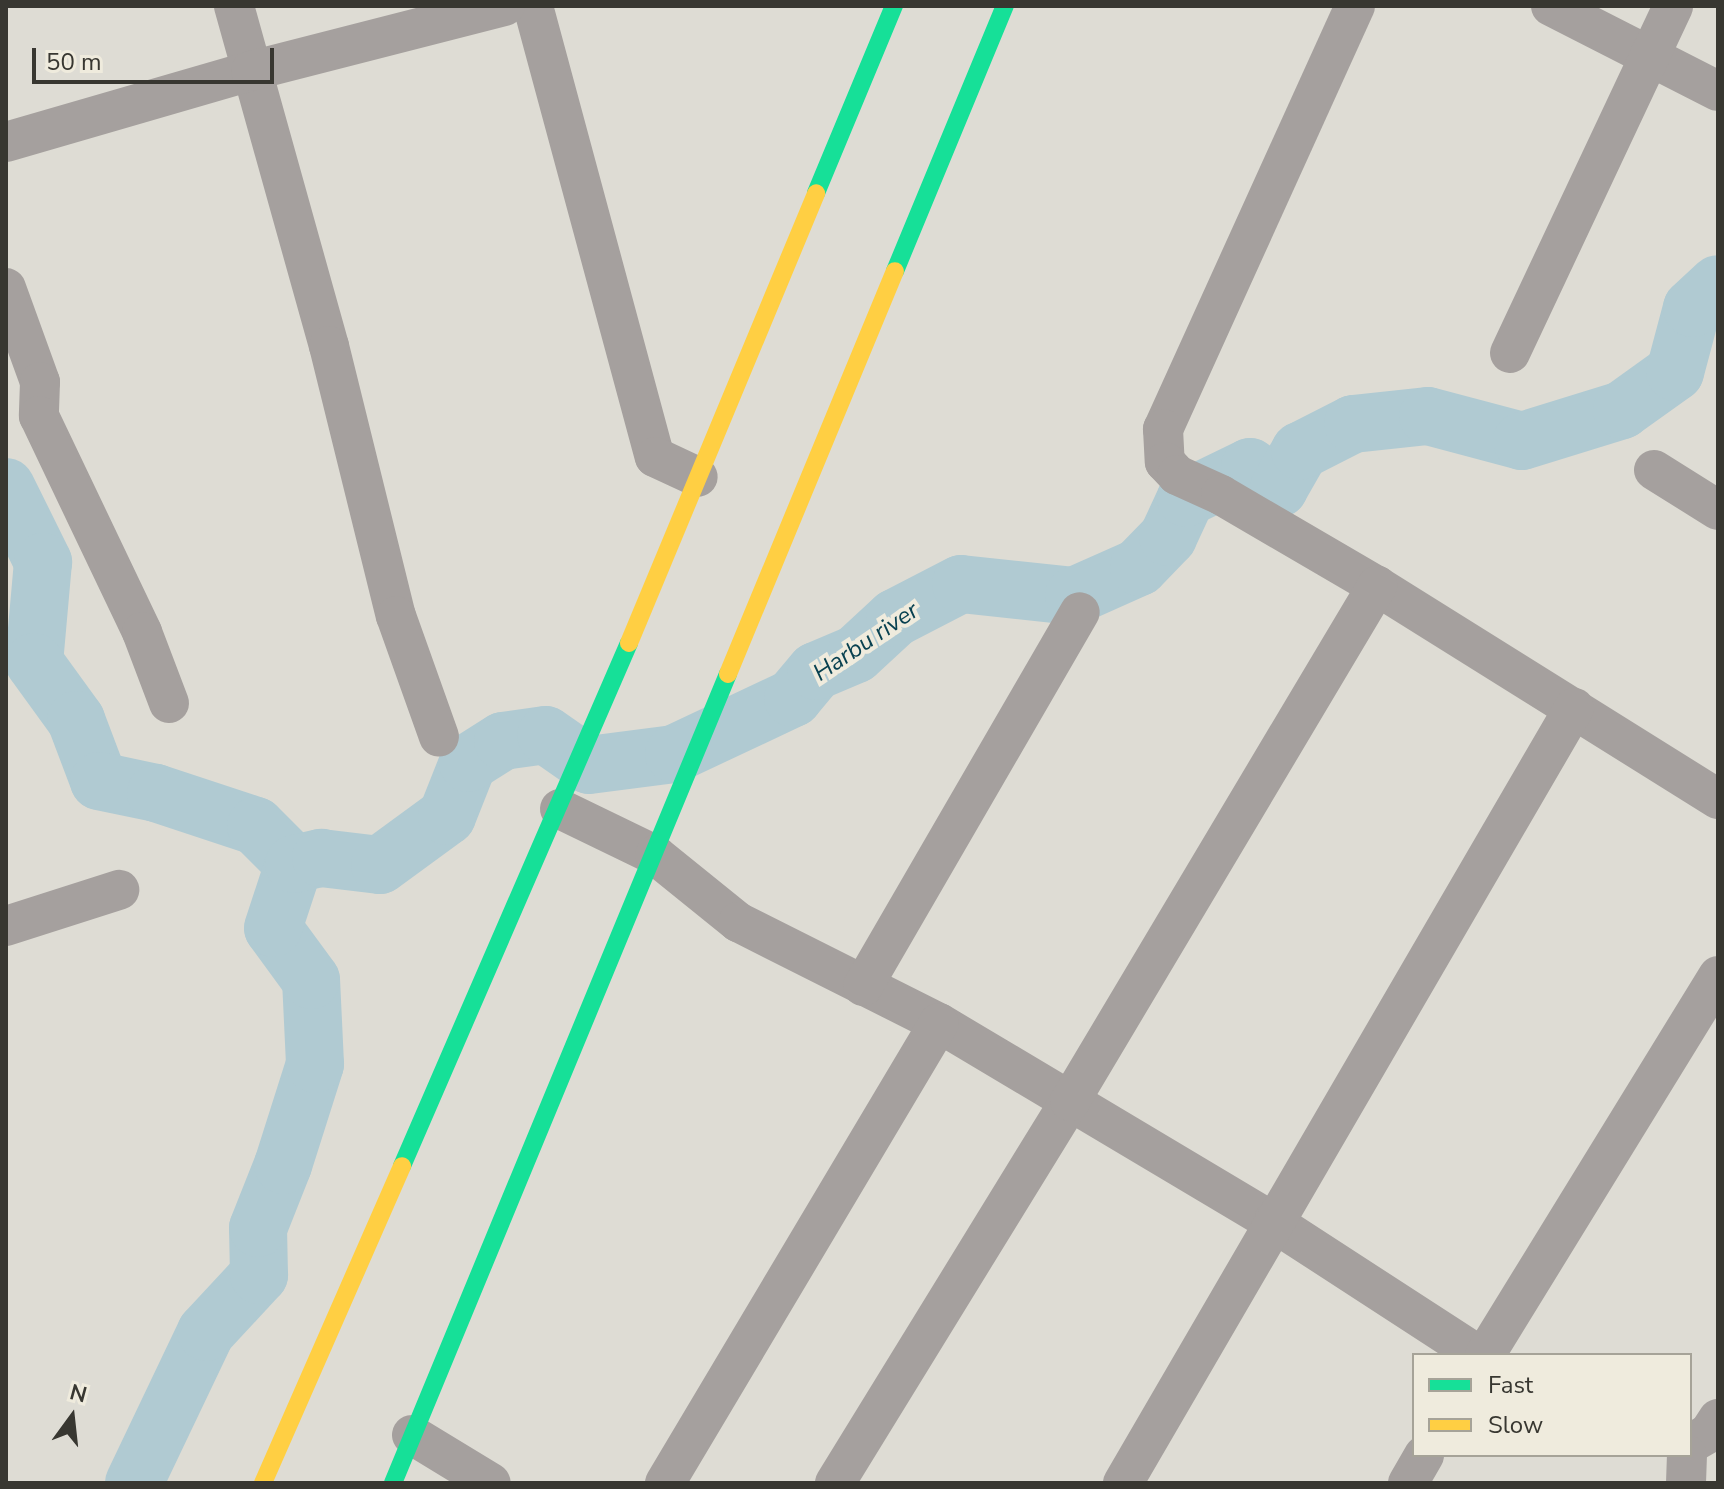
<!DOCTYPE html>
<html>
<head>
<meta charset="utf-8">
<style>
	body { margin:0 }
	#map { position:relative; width:1724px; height:1489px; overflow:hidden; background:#dedcd4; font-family:"Nunito Sans",sans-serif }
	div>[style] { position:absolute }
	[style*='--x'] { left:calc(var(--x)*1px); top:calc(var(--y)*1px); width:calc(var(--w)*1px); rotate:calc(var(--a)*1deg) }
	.river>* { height:58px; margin:-29px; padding:0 29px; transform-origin:29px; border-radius:29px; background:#b0cad2 }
	.street>* { height:40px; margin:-20px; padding:0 20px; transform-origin:20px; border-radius:20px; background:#a5a09e }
	.fast>* { height:18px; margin:-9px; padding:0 9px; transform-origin:9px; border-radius:9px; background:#16e098 }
	.slow>* { height:18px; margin:-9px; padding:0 9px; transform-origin:9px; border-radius:9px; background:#ffcf43 }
	span { translate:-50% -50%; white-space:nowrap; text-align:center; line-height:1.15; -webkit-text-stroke:8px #efebdd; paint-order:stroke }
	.water-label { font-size:24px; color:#084150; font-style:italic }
	.frame { position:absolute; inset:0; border:8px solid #383731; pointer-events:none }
	.legend { position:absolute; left:1412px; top:1353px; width:280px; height:104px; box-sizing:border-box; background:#efebdd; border:2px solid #a6a398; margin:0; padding:10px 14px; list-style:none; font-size:24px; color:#383731 }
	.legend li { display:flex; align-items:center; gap:16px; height:40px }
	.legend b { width:40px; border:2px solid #a6a398 }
	.north { position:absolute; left:32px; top:1377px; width:80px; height:80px; -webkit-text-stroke:6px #efebdd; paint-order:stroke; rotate:15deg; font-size:22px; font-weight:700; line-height:32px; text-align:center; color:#383731 }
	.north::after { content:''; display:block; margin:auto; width:28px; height:36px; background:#383731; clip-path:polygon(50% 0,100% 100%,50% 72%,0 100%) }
	.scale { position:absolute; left:32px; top:48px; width:242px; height:36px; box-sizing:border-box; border:4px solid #383731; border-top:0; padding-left:10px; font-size:24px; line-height:28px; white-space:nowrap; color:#383731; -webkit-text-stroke:6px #efebdd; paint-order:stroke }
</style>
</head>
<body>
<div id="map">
	<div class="river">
		<i style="--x:6;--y:487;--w:84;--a:63.7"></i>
		<i style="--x:43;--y:562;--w:100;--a:95.1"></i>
		<i style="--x:34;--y:662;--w:72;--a:54.1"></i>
		<i style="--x:76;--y:720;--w:65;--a:69.3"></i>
		<i style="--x:99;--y:781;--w:58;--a:11.9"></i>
		<i style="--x:156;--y:793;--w:105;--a:18.3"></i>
		<i style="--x:256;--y:826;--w:54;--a:45"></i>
		<i style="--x:134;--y:1483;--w:167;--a:-64.5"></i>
		<i style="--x:206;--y:1332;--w:78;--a:-47.1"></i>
		<i style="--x:259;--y:1275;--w:47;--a:-91.2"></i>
		<i style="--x:258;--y:1228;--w:68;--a:-68.4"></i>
		<i style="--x:283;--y:1165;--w:106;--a:-72.4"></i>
		<i style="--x:315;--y:1064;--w:84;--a:-92.7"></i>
		<i style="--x:311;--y:980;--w:64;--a:-126.2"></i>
		<i style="--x:273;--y:928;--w:67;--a:-71.8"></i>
		<i style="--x:294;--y:864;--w:28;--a:-13"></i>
		<i style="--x:321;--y:858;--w:59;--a:6.8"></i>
		<i style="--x:380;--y:865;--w:83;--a:-36.2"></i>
		<i style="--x:447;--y:816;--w:57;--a:-68.4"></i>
		<i style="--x:468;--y:763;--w:41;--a:-32.2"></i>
		<i style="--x:503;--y:741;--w:43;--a:-7.9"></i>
		<i style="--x:546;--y:735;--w:52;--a:34.9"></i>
		<i style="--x:589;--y:765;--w:86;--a:-7.4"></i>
		<i style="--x:674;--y:754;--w:132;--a:-25.2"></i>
		<i style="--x:793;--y:698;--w:35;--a:-50"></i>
		<i style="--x:816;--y:671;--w:43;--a:-23"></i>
		<i style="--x:856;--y:654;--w:53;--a:-42.7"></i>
		<i style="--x:895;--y:618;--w:74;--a:-27.3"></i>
		<i style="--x:961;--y:584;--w:114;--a:6.1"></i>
		<i style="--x:1074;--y:596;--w:71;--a:-24"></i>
		<i style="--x:1139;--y:567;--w:42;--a:-46"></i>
		<i style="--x:1168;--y:537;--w:43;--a:-65.2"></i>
		<i style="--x:1186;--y:498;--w:71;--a:-25.8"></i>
		<i style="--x:1250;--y:467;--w:36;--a:36"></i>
		<i style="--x:1279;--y:488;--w:43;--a:-60.4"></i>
		<i style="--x:1300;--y:451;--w:59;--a:-27"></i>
		<i style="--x:1353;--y:424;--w:75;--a:-6.1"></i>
		<i style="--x:1428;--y:416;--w:97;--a:14.9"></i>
		<i style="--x:1522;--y:441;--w:105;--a:-17.2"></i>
		<i style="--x:1622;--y:410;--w:65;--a:-35.6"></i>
		<i style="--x:1675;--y:372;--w:66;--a:-75.1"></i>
		<i style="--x:1692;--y:308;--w:35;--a:-43"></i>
	</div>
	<div class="street">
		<i style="--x:234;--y:6;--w:353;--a:74.4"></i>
		<i style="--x:329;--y:346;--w:278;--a:76.1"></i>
		<i style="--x:396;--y:616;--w:128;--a:70.4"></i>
		<i style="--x:533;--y:6;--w:467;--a:74.9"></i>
		<i style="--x:655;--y:457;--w:47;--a:24.9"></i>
		<i style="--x:1355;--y:6;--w:465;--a:114.4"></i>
		<i style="--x:1163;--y:429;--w:33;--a:87"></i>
		<i style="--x:1165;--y:462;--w:18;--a:47"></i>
		<i style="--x:1177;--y:475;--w:48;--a:24.4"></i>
		<i style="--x:1221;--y:495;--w:181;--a:30.3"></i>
		<i style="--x:1377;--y:586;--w:402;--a:32"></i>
		<i style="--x:1551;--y:6;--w:187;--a:27"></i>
		<i style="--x:6;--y:142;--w:255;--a:-16.2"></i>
		<i style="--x:251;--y:71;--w:262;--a:-14.4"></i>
		<i style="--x:6;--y:288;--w:100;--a:70.1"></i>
		<i style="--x:40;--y:382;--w:34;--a:92"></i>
		<i style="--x:39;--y:416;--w:239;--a:64.5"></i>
		<i style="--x:142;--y:632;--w:76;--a:69.2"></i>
		<i style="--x:1510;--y:353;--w:383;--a:-64.8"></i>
		<i style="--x:1654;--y:470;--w:75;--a:32"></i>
		<i style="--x:560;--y:809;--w:106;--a:25.8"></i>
		<i style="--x:655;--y:855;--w:107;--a:38.9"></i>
		<i style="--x:738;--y:922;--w:225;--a:26.7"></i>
		<i style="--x:939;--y:1023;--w:389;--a:30.8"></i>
		<i style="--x:1273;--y:1222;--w:244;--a:33"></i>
		<i style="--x:6;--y:926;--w:119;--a:-17.7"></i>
		<i style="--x:863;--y:986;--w:432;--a:-59.9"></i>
		<i style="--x:1485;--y:1355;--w:445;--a:-58.4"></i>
		<i style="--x:412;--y:1435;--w:92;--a:31.3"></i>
		<i style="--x:1690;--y:1444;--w:22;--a:-30"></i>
		<i style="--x:1709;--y:1433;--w:17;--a:-57"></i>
		<i style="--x:665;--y:1483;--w:535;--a:-59.22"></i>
		<i style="--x:835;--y:1483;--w:448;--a:-58.4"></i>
		<i style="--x:1070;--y:1101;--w:600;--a:-59.2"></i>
		<i style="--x:1123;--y:1483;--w:897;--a:-59.8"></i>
		<i style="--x:1408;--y:1483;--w:32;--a:-60"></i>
		<i style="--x:1686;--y:1483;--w:28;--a:-88"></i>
	</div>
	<div class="fast">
		<i style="--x:816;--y:193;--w:203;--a:-67.4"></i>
		<i style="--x:895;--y:271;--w:287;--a:-67.5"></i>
		<i style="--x:402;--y:1166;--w:570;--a:-66.54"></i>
		<i style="--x:393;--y:1483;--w:876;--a:-67.51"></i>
	</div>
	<div class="slow">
		<i style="--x:629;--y:643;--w:487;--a:-67.4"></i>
		<i style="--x:728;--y:674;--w:436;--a:-67.5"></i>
		<i style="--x:263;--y:1483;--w:346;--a:-66.3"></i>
	</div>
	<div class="water-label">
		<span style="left:866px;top:642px;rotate:-34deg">Harbu river</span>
	</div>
	<div class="frame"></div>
	<ul class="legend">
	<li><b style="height:10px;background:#16e098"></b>Fast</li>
	<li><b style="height:10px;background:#ffcf43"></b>Slow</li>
	</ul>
	<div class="north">N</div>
	<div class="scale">50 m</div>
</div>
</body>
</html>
